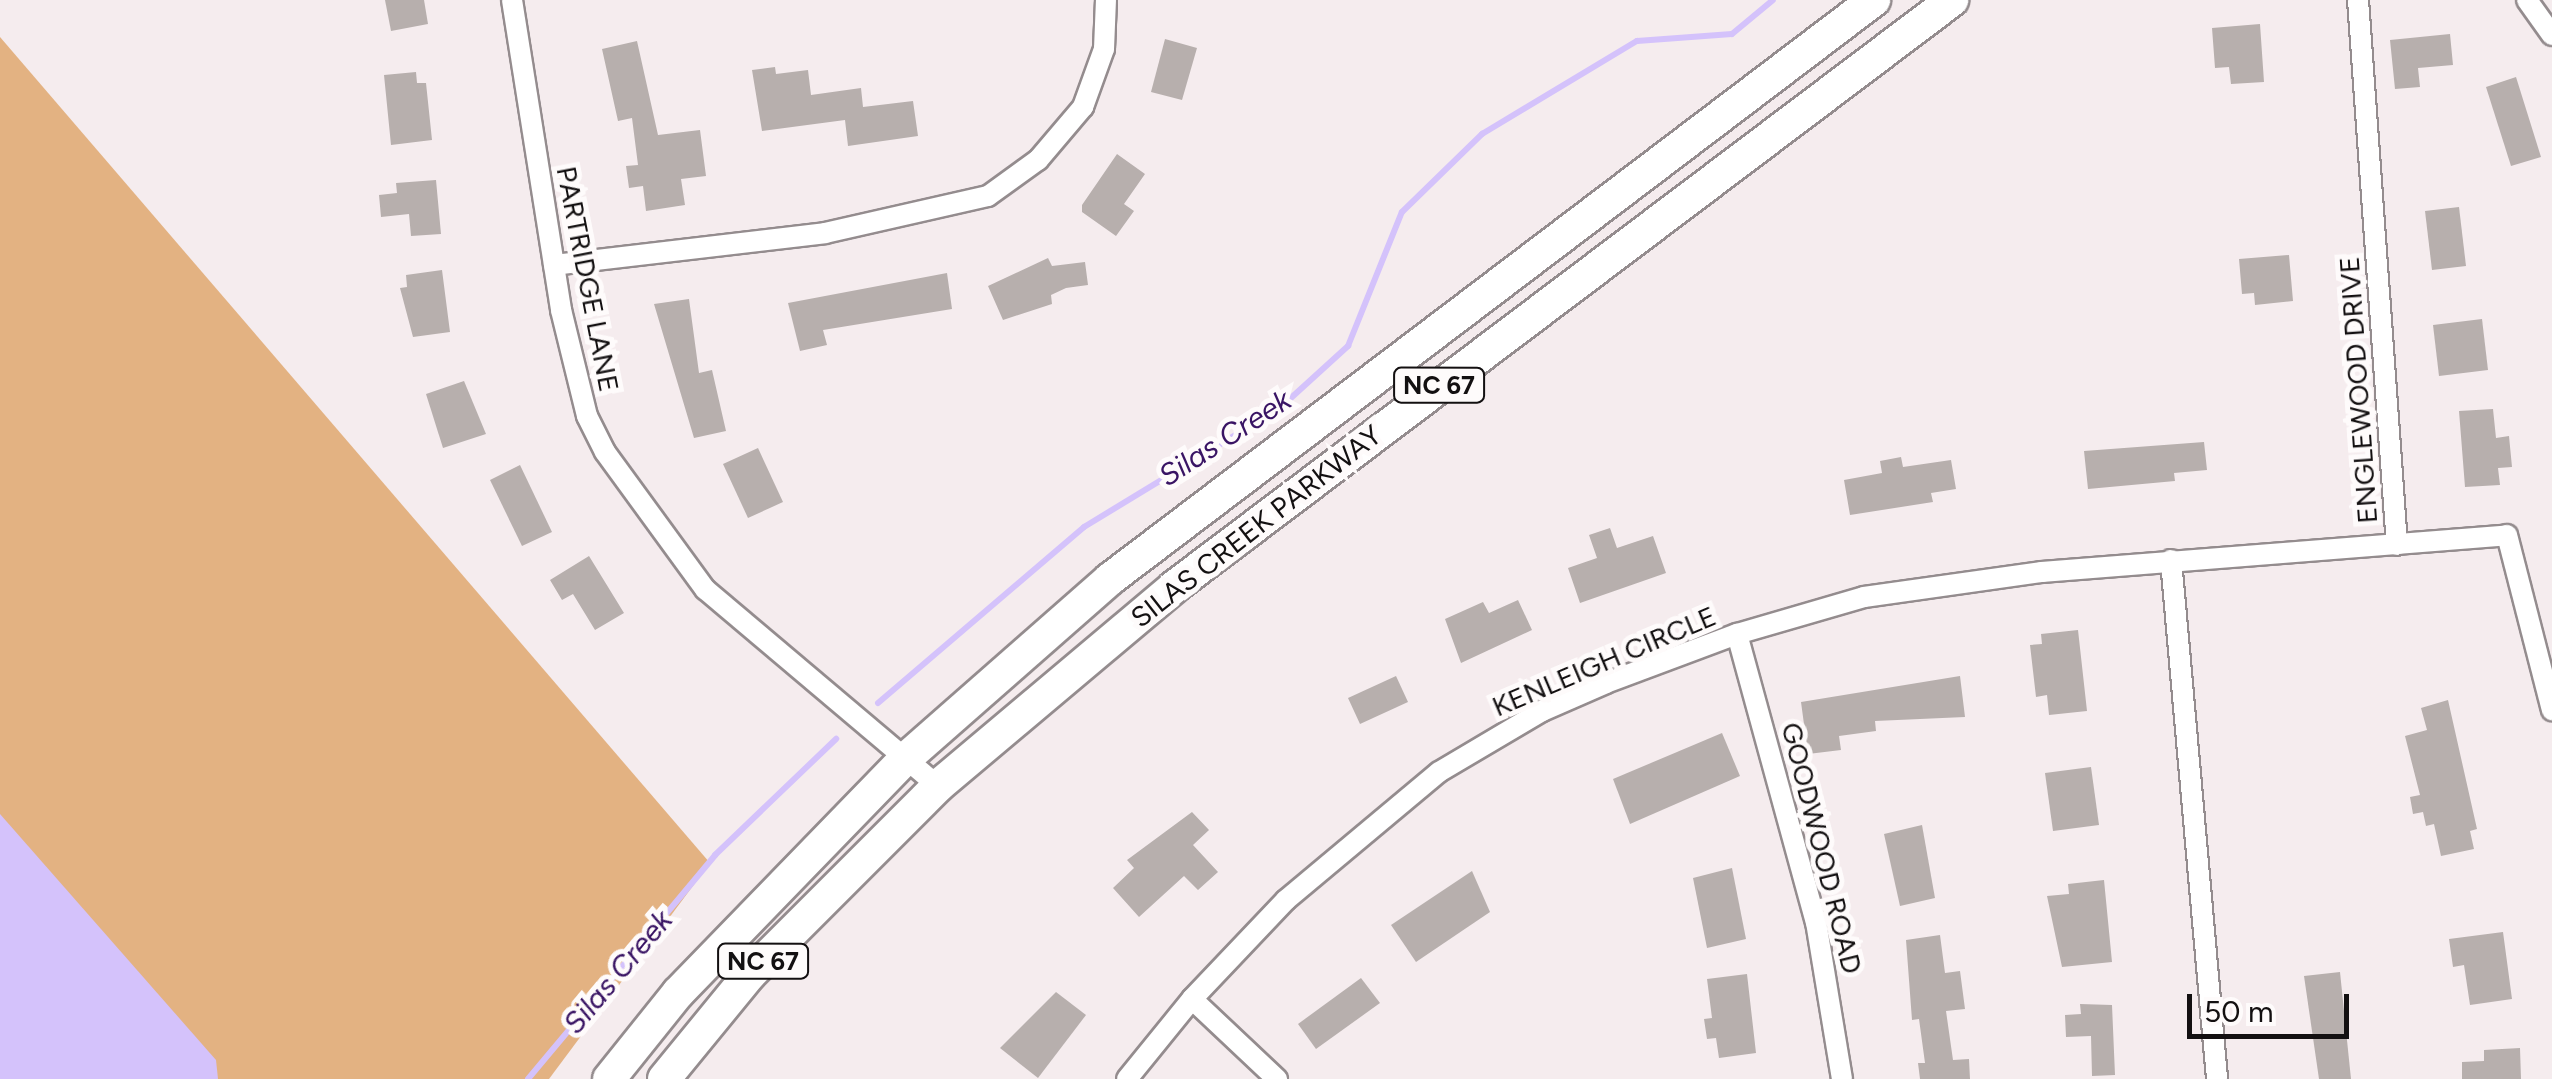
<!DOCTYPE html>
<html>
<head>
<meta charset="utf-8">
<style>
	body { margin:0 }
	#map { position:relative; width:2552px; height:1079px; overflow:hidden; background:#f5ecee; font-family:Figtree,sans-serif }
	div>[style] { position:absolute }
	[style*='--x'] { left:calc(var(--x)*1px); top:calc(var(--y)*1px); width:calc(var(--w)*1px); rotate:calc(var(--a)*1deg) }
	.green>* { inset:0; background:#e3b282 }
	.water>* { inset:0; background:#d4c2fb }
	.stream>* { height:6px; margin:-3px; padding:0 3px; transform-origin:3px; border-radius:3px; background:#d4c2fb }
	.building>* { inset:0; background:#b7afad }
	.roads { filter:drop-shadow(2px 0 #948c8e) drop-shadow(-2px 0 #948c8e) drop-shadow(0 2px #948c8e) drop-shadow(0 -2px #948c8e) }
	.street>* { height:20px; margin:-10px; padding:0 10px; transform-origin:10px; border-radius:10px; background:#fff }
	.primary>* { height:32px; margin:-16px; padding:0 16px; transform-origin:16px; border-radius:16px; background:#fff }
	span { translate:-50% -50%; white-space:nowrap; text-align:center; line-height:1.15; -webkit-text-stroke:10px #fefbfb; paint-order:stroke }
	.shield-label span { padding:2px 8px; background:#fefbfb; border:2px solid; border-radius:8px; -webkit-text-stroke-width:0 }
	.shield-label { font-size:25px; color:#131011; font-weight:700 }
	.street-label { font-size:28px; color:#131011 }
	.water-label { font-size:30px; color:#391464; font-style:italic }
	.scale { position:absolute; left:2187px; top:994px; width:162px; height:45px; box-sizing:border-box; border:5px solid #131011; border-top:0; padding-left:12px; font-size:30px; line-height:35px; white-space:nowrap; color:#131011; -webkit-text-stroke:8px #fefbfb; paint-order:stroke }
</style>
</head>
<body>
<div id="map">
	<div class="green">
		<i style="clip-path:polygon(0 37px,710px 863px,549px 1079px,0 1079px)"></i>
	</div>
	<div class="water">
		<i style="clip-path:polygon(0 814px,216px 1060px,218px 1079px,0 1079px)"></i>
	</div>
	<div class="stream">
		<i style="--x:878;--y:703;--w:271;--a:-40.5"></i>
		<i style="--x:1084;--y:527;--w:231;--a:-31.3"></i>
		<i style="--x:1281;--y:407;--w:91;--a:-42.3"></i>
		<i style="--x:1348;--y:346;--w:144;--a:-68.1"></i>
		<i style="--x:1402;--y:212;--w:112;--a:-44.3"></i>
		<i style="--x:1482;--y:134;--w:181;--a:-31"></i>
		<i style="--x:1637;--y:41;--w:95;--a:-4.2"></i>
		<i style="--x:1732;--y:34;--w:53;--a:-39.7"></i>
		<i style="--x:528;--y:1079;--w:292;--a:-50.1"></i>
		<i style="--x:715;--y:855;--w:168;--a:-43.8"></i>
	</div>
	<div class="building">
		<i style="clip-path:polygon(385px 0,424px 0,428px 24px,391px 31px)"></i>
		<i style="clip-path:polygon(2260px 24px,2264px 82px,2231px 84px,2229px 67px,2215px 68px,2212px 28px)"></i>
		<i style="clip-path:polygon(2450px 34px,2453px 65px,2418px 68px,2420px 87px,2395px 89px,2390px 40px)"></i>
		<i style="clip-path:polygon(1165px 39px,1197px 48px,1182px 100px,1151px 92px)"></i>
		<i style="clip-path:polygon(637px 41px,658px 135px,700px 130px,706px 176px,681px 179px,685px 205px,646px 211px,643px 186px,629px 188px,626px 166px,638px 165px,632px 118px,618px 121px,602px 49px)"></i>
		<i style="clip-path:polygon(775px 67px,776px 74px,808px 70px,811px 95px,861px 88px,863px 107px,913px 101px,918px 136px,848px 146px,845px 120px,762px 131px,752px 70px)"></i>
		<i style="clip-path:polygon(416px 72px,417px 83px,426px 83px,432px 140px,391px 145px,384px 75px)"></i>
		<i style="clip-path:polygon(2516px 77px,2541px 157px,2511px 166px,2486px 87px)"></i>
		<i style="clip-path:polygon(1117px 154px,1145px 174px,1124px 204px,1134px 211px,1116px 236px,1082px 212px,1082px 205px)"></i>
		<i style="clip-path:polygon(436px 180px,441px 234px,411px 236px,409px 214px,381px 217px,379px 195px,397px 193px,396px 183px)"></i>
		<i style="clip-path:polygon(2459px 207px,2466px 266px,2432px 270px,2425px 211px)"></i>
		<i style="clip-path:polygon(2289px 255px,2293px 301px,2255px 305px,2254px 293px,2242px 294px,2239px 259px)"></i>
		<i style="clip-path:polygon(1048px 258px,1052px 266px,1085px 262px,1088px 285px,1066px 288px,1051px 295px,1052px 304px,1003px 320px,988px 286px)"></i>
		<i style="clip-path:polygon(442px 270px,450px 332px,413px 337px,400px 288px,407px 287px,406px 275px)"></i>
		<i style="clip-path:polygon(947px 273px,952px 309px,823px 330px,827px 345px,800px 351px,788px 303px)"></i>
		<i style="clip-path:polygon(689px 299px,699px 373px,712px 370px,726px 431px,694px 438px,654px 304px)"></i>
		<i style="clip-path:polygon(2482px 319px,2488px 370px,2439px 376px,2433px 325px)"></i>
		<i style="clip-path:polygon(464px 381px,486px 434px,443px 448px,426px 394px)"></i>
		<i style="clip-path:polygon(2493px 409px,2496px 438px,2509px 436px,2512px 467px,2498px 468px,2500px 485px,2465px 487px,2459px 411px)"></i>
		<i style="clip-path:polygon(2204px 442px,2207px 470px,2174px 473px,2175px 481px,2088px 489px,2084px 451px)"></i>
		<i style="clip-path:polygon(758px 448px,783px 502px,748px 518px,723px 464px)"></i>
		<i style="clip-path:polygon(1901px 457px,1903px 467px,1951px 460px,1956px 489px,1931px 493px,1933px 502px,1850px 515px,1844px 480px,1882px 473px,1880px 461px)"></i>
		<i style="clip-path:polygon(520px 465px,552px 532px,522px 546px,490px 480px)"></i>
		<i style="clip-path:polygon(1610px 528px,1617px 548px,1653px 536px,1666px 573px,1580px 603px,1568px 568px,1597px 558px,1589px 535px)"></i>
		<i style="clip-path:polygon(589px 556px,624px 613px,595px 630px,573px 594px,562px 600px,550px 580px)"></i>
		<i style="clip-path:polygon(1518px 600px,1532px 630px,1461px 663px,1445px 619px,1483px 602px,1489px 613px)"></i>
		<i style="clip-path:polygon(2078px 630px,2087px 711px,2049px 715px,2047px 695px,2036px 697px,2030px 645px,2042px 644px,2041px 634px)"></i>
		<i style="clip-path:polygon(1396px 676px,1408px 702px,1360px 724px,1348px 698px)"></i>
		<i style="clip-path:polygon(1960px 676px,1965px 717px,1875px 721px,1876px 731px,1839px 736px,1841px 750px,1808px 754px,1801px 702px)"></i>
		<i style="clip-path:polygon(2448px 700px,2477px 829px,2470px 831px,2474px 849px,2441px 856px,2434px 824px,2426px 826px,2423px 812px,2413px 814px,2410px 797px,2420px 795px,2405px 736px,2427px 730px,2421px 708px)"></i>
		<i style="clip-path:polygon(1722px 733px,1740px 776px,1630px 824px,1613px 779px)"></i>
		<i style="clip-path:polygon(2091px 767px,2099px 825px,2053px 831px,2045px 773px)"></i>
		<i style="clip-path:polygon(1192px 812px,1209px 830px,1193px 845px,1218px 872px,1198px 890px,1184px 876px,1139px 917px,1113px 888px,1134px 868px,1127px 860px)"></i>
		<i style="clip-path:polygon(1922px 825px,1935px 898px,1900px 906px,1884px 834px)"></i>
		<i style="clip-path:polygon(1732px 868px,1746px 939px,1707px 948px,1693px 878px)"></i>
		<i style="clip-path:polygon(1472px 871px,1490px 912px,1416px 962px,1391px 925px)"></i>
		<i style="clip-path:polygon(2104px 880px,2112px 962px,2062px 967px,2047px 896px,2069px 894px,2068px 884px)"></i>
		<i style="clip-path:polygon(2503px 932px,2512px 999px,2470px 1005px,2464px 965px,2453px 967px,2449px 939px)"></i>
		<i style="clip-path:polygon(1940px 935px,1945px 973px,1960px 971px,1965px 1009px,1946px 1011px,1953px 1060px,1969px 1059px,1970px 1079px,1920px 1079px,1918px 1063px,1925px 1063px,1919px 1019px,1912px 1020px,1906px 940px)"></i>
		<i style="clip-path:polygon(2340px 972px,2351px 1079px,2319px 1079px,2304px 976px)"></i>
		<i style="clip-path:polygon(1747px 974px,1756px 1053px,1719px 1058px,1716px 1038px,1707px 1039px,1704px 1019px,1712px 1018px,1707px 979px)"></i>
		<i style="clip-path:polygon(1361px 978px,1380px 1003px,1316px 1049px,1298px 1024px)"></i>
		<i style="clip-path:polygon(1056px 992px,1086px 1015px,1038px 1078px,1000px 1048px)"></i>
		<i style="clip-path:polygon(2080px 1004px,2112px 1005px,2115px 1075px,2092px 1076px,2091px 1036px,2066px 1037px,2065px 1015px,2081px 1014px)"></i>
		<i style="clip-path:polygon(2520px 1048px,2521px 1079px,2462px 1079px,2462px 1062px,2484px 1061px,2484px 1050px)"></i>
	</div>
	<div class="roads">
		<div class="street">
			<i style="--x:512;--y:0;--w:314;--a:81"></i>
			<i style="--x:561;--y:310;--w:109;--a:76.2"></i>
			<i style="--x:587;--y:416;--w:40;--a:63.4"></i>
			<i style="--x:605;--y:452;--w:170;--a:53.9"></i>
			<i style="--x:705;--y:589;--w:305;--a:40.2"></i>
			<i style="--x:2358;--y:0;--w:546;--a:85.91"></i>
			<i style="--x:2527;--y:0;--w:43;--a:54.5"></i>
			<i style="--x:554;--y:265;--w:273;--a:-6.7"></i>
			<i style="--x:825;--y:233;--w:167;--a:-12.8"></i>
			<i style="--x:988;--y:196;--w:62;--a:-35.8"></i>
			<i style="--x:1038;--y:160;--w:70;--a:-49.7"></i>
			<i style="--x:1083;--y:107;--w:62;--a:-70.1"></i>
			<i style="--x:1104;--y:49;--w:49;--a:-87.7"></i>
			<i style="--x:2171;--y:560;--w:521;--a:84.93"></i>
			<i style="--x:1737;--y:634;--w:299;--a:74.7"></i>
			<i style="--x:1816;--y:922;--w:159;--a:80.6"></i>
			<i style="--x:1192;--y:999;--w:117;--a:43.3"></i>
			<i style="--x:1127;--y:1079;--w:103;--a:-50.9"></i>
			<i style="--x:1192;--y:999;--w:137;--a:-46.5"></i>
			<i style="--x:1286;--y:900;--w:199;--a:-39.9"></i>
			<i style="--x:1439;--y:772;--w:120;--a:-30.6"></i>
			<i style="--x:1542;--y:711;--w:70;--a:-23.6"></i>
			<i style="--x:1606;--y:683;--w:140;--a:-20.5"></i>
			<i style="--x:1737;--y:634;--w:132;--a:-16.2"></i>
			<i style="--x:1864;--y:597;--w:180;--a:-8"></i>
			<i style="--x:2042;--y:572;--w:466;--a:-4.5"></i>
			<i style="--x:2507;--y:535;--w:181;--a:75.6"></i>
		</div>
		<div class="primary">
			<i style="--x:609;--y:1079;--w:110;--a:-51.3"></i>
			<i style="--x:678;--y:993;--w:323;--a:-45.9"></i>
			<i style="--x:903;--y:761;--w:276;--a:-41.3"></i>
			<i style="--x:1110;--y:579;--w:959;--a:-37.16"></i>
			<i style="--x:664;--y:1079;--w:136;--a:-50.7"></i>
			<i style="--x:750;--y:974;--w:266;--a:-45"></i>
			<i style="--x:938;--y:786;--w:309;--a:-40.1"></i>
			<i style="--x:1174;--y:587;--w:975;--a:-37.03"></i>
		</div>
	</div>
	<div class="shield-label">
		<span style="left:1439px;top:385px">NC 67</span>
		<span style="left:763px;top:961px">NC 67</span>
	</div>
	<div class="street-label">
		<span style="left:588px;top:279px;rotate:79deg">PARTRIDGE LANE</span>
		<span style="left:2358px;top:390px;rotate:-94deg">ENGLEWOOD DRIVE</span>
		<span style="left:1256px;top:526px;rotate:-38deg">SILAS CREEK PARKWAY</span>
		<span style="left:1604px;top:661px;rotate:-23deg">KENLEIGH CIRCLE</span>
		<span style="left:1822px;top:848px;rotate:76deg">GOODWOOD ROAD</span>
	</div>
	<div class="water-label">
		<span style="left:1225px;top:438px;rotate:-33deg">Silas Creek</span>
		<span style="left:618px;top:972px;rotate:-50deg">Silas Creek</span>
	</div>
	<div class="scale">50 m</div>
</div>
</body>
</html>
